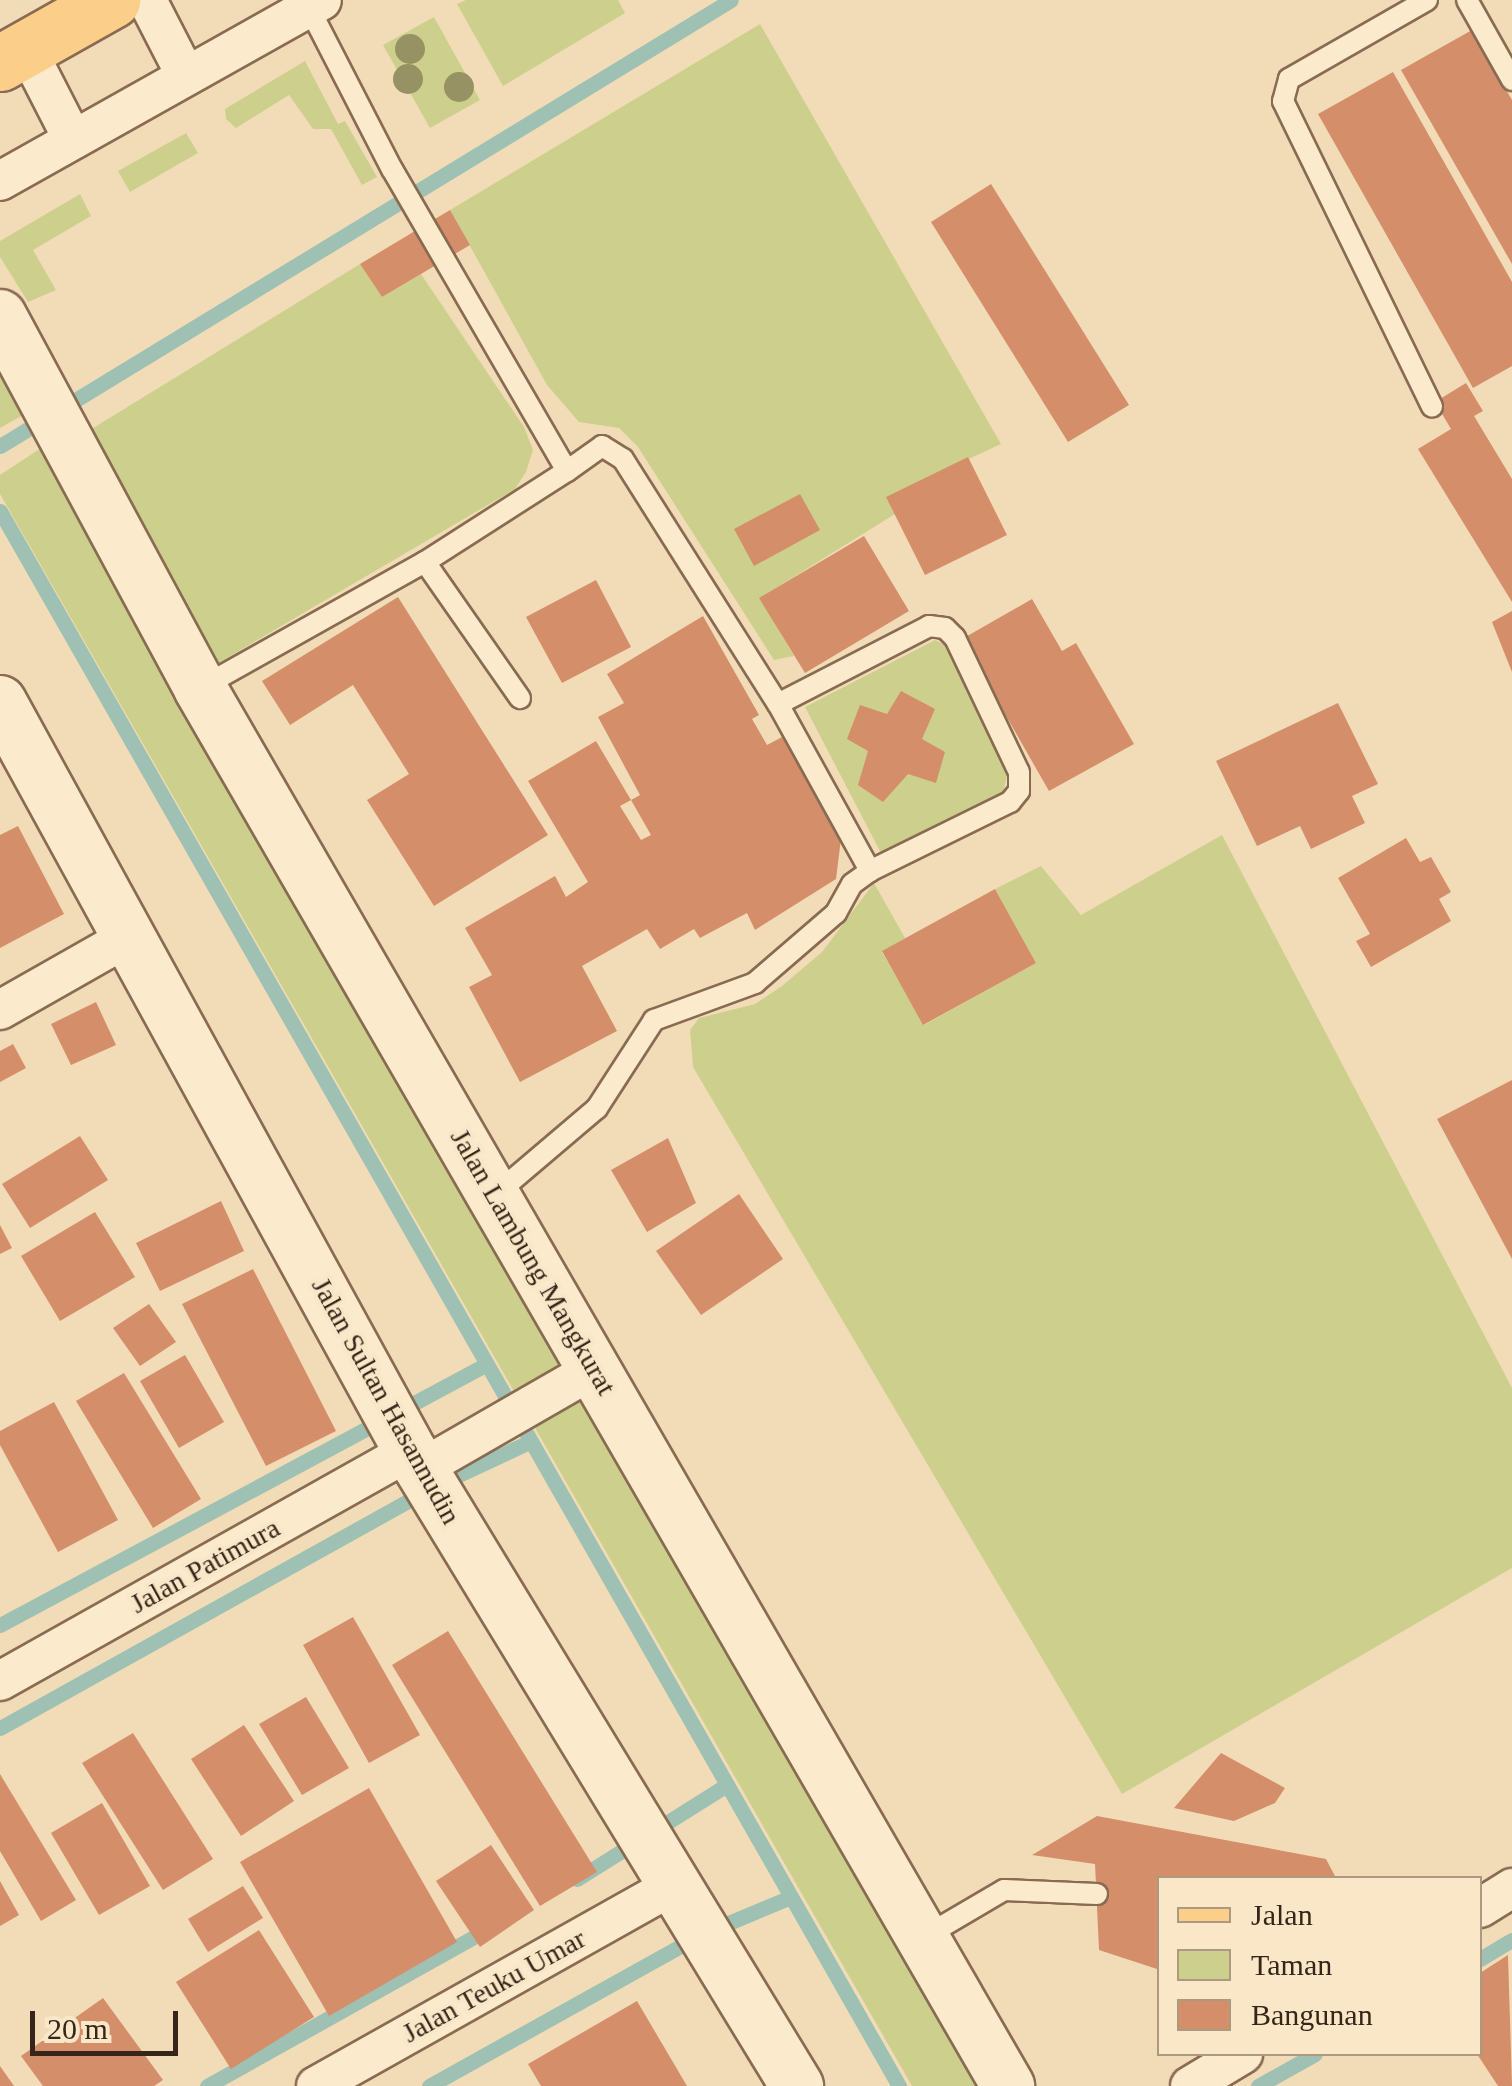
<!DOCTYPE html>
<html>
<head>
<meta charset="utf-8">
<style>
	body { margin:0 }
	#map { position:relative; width:1512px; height:2086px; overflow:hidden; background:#f2dcb8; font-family:Georgia,serif }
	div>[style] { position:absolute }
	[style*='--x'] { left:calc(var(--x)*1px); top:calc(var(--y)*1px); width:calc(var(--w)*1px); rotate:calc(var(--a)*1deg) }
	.green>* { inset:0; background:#cdd08c }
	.stream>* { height:15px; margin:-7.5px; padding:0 7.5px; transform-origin:7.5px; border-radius:7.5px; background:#9ec1b4 }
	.building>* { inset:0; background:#d48e6a }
	.roads { filter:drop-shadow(2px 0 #896b52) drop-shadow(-2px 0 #896b52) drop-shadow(0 2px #896b52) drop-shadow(0 -2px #896b52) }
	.lane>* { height:20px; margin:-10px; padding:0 10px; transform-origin:10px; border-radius:10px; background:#fceacc }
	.street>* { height:38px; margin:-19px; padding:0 19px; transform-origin:19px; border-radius:19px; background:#fceacc }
	.secondary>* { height:52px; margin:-26px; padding:0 26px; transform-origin:26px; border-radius:26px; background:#fceacc }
	.primary>* { height:55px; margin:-27.5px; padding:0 27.5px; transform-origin:27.5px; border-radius:27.5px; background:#fbcf8a }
	.trees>* { width:30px; height:30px; margin:-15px; border-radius:50%; background:#969263 }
	span { translate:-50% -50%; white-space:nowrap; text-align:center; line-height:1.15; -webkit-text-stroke:8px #f9e7c8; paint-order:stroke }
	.street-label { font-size:28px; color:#362519 }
	.legend { position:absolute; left:1157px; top:1876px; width:325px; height:180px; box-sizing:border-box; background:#f9e7c8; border:2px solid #ab9982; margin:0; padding:12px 18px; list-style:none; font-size:30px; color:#362519 }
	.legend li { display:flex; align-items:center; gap:20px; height:50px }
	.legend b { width:50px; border:2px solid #ab9982 }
	.scale { position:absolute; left:30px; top:2011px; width:148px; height:45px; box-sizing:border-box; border:5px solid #362519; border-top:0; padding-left:12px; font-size:30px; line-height:35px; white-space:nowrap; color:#362519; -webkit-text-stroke:8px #f9e7c8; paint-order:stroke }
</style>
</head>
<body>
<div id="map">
	<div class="green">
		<i style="clip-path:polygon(466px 0,618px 0,625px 13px,503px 86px,457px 4px)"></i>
		<i style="clip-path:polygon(434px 17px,480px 100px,430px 128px,383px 45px)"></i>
		<i style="clip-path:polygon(760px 24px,1001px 444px,887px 497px,895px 514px,760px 598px,794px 656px,774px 660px,638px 447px,619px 428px,579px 422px,547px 385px,450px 210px)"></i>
		<i style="clip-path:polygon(305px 61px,338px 124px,345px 121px,377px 177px,362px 185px,331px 129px,313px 129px,289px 95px,236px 128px,226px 119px,225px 109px)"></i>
		<i style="clip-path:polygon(186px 133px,198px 153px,130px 192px,118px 171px)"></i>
		<i style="clip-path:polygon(80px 194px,91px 216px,33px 250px,56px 290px,28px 302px,0 257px,0 241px)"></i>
		<i style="clip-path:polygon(360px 264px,382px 297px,421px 274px,524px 427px,533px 450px,526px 472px,515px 489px,215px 665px,85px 433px)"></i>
		<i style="clip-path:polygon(0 374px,23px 415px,0 428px)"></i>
		<i style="clip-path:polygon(47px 444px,996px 2086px,912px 2086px,0 494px,0 475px)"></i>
		<i style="clip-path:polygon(935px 640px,945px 645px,1008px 772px,1003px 792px,958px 822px,881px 853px,805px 707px)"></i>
		<i style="clip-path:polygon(1222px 835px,1512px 1388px,1512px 1568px,1122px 1794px,693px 1067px,690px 1030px,699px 1018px,755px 1004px,782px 986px,822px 952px,874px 883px,905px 938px,882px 952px,924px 1025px,1036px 963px,995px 889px,1041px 866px,1081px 915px)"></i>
	</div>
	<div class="stream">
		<i style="--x:0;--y:446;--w:856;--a:-31.39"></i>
		<i style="--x:0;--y:511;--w:1814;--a:60.28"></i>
		<i style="--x:0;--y:1625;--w:550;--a:-28.19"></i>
		<i style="--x:0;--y:1728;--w:496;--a:-29.1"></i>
		<i style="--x:433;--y:1487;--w:106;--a:-25.1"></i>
		<i style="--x:577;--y:1879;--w:177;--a:-32.1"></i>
		<i style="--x:1480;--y:1959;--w:37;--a:-31"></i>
		<i style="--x:207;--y:2086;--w:325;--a:-29.2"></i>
		<i style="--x:429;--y:2086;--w:312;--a:-29.1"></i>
		<i style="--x:702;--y:1934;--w:96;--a:-22.6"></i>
		<i style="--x:1258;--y:2086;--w:65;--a:-29.3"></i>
	</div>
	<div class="building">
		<i style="clip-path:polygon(1472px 30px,1512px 100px,1512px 264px,1401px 70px)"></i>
		<i style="clip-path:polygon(1393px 72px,1512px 282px,1512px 366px,1473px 388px,1318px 114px)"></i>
		<i style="clip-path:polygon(991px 184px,1129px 405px,1068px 442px,931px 222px)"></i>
		<i style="clip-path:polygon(450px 210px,470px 245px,382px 297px,360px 264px)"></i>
		<i style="clip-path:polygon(1466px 383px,1483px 411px,1474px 416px,1512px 479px,1512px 602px,1418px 449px,1451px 429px,1435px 402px)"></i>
		<i style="clip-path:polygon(968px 457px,1007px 535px,925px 575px,886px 497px)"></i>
		<i style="clip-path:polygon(800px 494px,820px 530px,754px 566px,734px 529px)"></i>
		<i style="clip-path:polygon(864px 536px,909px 611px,805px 673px,759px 598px)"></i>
		<i style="clip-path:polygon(596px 580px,631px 647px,562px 683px,526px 617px)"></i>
		<i style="clip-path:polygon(398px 597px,548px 835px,434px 906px,367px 800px,409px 774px,353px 685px,290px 725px,262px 681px)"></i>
		<i style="clip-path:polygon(1032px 599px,1062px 651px,1076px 643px,1134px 744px,1049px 791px,962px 639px)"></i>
		<i style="clip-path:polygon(1512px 611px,1512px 672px,1492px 622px)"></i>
		<i style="clip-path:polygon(evenodd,703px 616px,759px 715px,752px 719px,767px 745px,782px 737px,841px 839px,836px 879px,755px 930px,747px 913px,700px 938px,694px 929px,660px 949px,647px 929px,582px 966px,617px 1031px,520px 1082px,469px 987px,492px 975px,465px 928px,555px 876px,566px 897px,588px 882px,528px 781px,596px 741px,631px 800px,640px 795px,598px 717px,624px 703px,607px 674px,703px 616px,631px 800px,651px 835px,641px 840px,620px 806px,631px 800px)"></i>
		<i style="clip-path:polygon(901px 691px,935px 709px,922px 739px,945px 752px,936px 783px,908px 774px,883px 802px,858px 785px,868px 751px,847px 739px,860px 705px,887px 714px)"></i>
		<i style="clip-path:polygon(1338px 703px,1378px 784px,1352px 796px,1365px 823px,1311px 849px,1300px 826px,1257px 846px,1216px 761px)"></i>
		<i style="clip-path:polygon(18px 826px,64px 914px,0 948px,0 835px)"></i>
		<i style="clip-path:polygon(1406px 838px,1420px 862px,1431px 857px,1451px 892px,1439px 899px,1451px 921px,1371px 967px,1356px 941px,1370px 934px,1338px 878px)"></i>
		<i style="clip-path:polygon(995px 889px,1036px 963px,923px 1025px,882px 951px)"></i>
		<i style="clip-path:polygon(96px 1002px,116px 1045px,71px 1065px,51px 1024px)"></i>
		<i style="clip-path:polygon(13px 1044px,26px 1068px,0 1082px,0 1051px)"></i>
		<i style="clip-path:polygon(1512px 1080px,1512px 1259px,1437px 1119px)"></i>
		<i style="clip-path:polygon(80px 1136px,108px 1180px,30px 1228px,2px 1184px)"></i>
		<i style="clip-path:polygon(668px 1138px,696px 1203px,647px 1232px,611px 1170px)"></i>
		<i style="clip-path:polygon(739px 1194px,783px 1259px,701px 1315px,656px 1251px)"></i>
		<i style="clip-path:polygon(221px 1201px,244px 1251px,160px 1291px,136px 1243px)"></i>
		<i style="clip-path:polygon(95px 1212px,135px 1277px,60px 1321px,21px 1256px)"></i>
		<i style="clip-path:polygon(0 1225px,12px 1248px,0 1254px)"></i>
		<i style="clip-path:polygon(253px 1269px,336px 1431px,266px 1466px,182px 1304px)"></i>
		<i style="clip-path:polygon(149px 1304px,176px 1342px,140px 1366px,113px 1328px)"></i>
		<i style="clip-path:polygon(185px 1355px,224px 1422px,179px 1448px,140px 1381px)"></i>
		<i style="clip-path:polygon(124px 1373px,201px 1499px,153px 1528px,76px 1401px)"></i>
		<i style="clip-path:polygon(54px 1402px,118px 1520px,58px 1552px,0 1445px,0 1431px)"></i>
		<i style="clip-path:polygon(353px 1617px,420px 1735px,369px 1763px,303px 1645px)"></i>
		<i style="clip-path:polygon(448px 1631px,597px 1872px,540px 1906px,392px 1665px)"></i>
		<i style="clip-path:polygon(306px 1697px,349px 1768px,302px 1795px,259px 1724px)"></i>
		<i style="clip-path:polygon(244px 1725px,294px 1801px,241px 1836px,191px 1759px)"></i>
		<i style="clip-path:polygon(133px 1733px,213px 1859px,163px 1890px,82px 1763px)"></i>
		<i style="clip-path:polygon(1221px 1753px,1285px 1788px,1275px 1803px,1234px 1821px,1174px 1808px)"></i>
		<i style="clip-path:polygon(0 1774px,76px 1900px,41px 1921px,0 1851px)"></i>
		<i style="clip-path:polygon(369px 1788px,457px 1942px,329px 2016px,240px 1862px)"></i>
		<i style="clip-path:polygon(102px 1803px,150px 1886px,99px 1915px,51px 1833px)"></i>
		<i style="clip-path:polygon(1097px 1816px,1326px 1859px,1336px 1878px,1160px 1878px,1160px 1970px,1099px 1950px,1095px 1864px,1032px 1855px)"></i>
		<i style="clip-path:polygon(491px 1845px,534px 1910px,480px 1947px,436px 1881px)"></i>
		<i style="clip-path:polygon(0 1881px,19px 1915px,0 1926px)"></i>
		<i style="clip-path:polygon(243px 1886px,263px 1918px,208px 1952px,188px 1919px)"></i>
		<i style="clip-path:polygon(259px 1930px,314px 2017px,231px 2069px,176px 1982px)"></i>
		<i style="clip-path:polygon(1508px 1955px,1512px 2086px,1498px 2086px,1477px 2054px,1480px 1973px)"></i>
		<i style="clip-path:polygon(103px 1998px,163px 2080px,154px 2086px,43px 2086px,21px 2056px)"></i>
		<i style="clip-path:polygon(637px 2001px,687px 2086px,541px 2086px,528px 2064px)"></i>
		<i style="clip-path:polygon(0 2066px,14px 2086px,0 2086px)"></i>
	</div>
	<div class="roads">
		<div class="lane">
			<i style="--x:1427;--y:0;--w:159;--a:150.2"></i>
			<i style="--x:1289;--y:79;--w:23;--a:105"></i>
			<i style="--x:1283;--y:101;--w:340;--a:64"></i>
			<i style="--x:1467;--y:0;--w:92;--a:60.6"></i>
			<i style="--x:306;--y:2;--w:188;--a:62.8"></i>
			<i style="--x:392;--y:169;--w:349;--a:59.9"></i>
			<i style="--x:567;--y:471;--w:43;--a:-35.5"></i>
			<i style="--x:602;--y:446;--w:25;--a:32"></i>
			<i style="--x:623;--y:459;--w:290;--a:57.7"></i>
			<i style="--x:778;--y:704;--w:191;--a:61.1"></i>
			<i style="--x:870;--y:871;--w:22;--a:144"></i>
			<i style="--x:852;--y:884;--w:33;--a:119"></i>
			<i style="--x:836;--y:913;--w:107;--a:139.2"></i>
			<i style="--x:755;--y:983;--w:108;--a:159.9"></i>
			<i style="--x:654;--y:1020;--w:105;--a:122.9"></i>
			<i style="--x:597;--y:1108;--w:133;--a:139.6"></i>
			<i style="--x:425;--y:562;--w:166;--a:55.1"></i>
			<i style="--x:202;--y:687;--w:256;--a:-29.3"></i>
			<i style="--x:425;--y:562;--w:169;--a:-32.7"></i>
			<i style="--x:778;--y:704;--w:170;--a:-27.3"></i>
			<i style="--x:929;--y:626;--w:16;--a:7"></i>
			<i style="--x:945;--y:628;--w:14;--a:45"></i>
			<i style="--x:955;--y:638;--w:148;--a:64.5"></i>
			<i style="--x:1019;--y:772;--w:19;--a:90"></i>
			<i style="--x:1019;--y:791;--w:14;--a:129"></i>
			<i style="--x:1010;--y:802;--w:156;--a:153.8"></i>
			<i style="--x:924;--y:1937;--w:93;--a:-30.4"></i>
			<i style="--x:1004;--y:1890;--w:93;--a:2.5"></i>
		</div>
		<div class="street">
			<i style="--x:147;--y:0;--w:85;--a:62.8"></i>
			<i style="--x:26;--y:48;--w:103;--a:62.9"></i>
			<i style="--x:0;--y:181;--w:369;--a:-29.3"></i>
			<i style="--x:0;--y:1010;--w:150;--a:-29.6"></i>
			<i style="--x:422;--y:1468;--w:198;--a:-29.9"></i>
			<i style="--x:0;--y:1681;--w:470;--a:-29.3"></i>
			<i style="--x:1480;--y:1908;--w:38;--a:-32"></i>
			<i style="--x:316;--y:2086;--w:408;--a:-29.3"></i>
			<i style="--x:1190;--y:2086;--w:62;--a:-31.1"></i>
		</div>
		<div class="secondary">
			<i style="--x:0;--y:316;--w:422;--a:61.7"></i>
			<i style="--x:200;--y:688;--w:1615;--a:59.97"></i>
			<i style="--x:0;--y:702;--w:854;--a:61.3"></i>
			<i style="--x:410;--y:1451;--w:744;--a:58.64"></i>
		</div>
		<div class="primary">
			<i style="--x:0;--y:63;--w:129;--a:-29.4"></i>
		</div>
	</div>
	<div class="trees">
		<i style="left:410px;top:49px"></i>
		<i style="left:408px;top:79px"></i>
		<i style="left:459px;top:87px"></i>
	</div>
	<div class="street-label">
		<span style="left:533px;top:1262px;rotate:60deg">Jalan Lambung Mangkurat</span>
		<span style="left:386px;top:1401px;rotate:61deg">Jalan Sultan Hasannudin</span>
		<span style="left:205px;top:1566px;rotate:-29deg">Jalan Patimura</span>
		<span style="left:494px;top:1986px;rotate:-29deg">Jalan Teuku Umar</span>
	</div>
	<ul class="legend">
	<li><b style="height:12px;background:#fbcf8a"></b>Jalan</li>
	<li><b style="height:28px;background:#cdd08c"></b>Taman</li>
	<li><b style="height:28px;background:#d48e6a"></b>Bangunan</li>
	</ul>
	<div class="scale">20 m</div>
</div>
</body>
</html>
